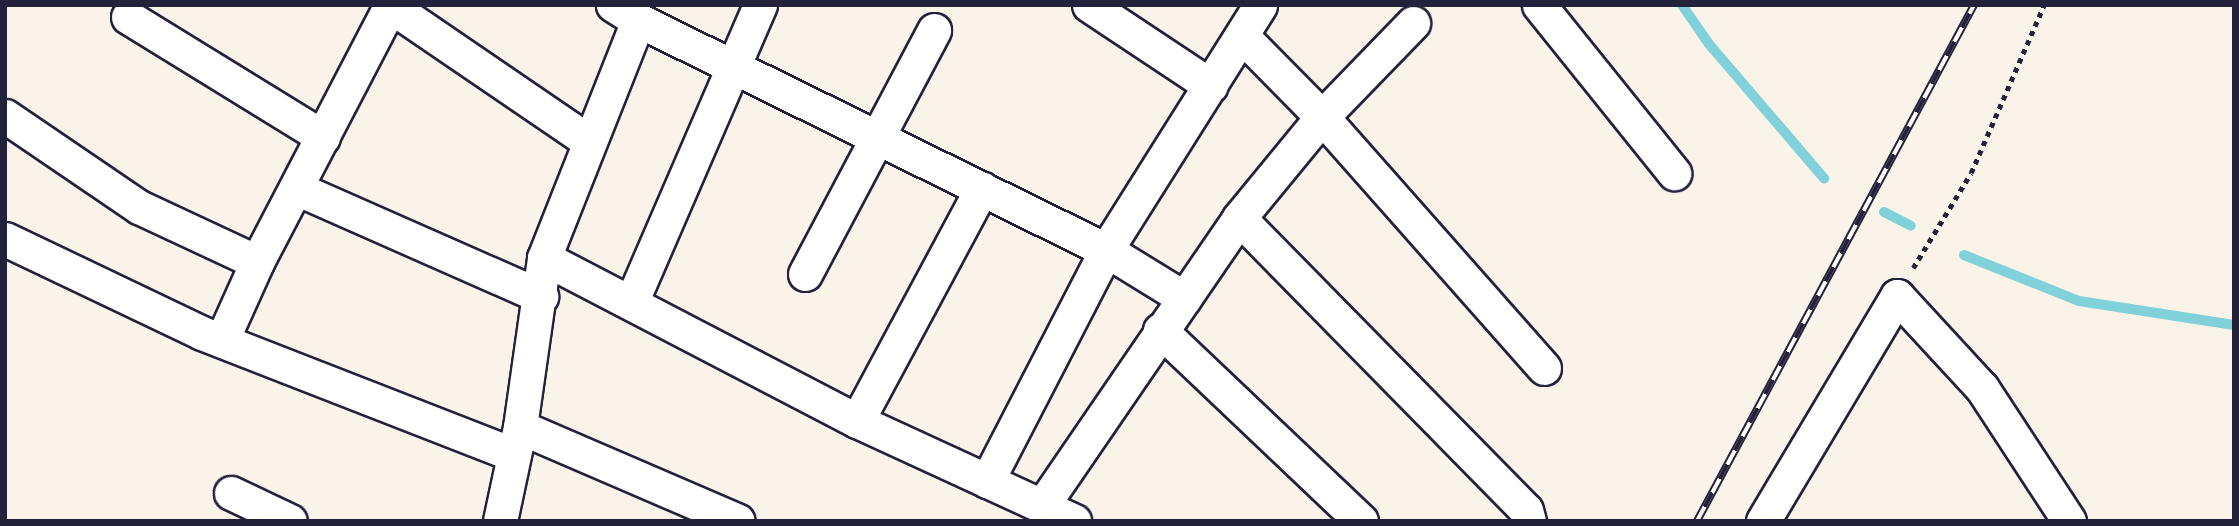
<!DOCTYPE html>
<html>
<head>
<meta charset="utf-8">
<style>
	body { margin:0 }
	#map { position:relative; width:2239px; height:526px; overflow:hidden; background:#faf3ea; font-family:Pangolin,sans-serif }
	div>[style] { position:absolute }
	[style*='--x'] { left:calc(var(--x)*1px); top:calc(var(--y)*1px); width:calc(var(--w)*1px); rotate:calc(var(--a)*1deg) }
	.stream>* { height:10px; margin:-5px; padding:0 5px; transform-origin:5px; border-radius:5px; background:#80d1d9 }
	.path>* { height:4.5px; margin-top:-2.25px; transform-origin:0; background:repeating-linear-gradient(90deg,#22223b 0 5px,transparent 0 10px) }
	.roads { filter:drop-shadow(2px 0 #22223b) drop-shadow(-2px 0 #22223b) drop-shadow(0 2px #22223b) drop-shadow(0 -2px #22223b) }
	.minor>* { height:33px; margin:-16.5px; padding:0 16.5px; transform-origin:16.5px; border-radius:16.5px; background:#fff }
	.rail>* { height:8px; margin-top:-4px; transform-origin:0; background:repeating-linear-gradient(90deg,#fff 0 16px,#22223b 0 32px); box-sizing:border-box; border-block:2px solid #22223b }
	span { translate:-50% -50%; white-space:nowrap; text-align:center; line-height:1.15; -webkit-text-stroke:5px #fff; paint-order:stroke }
	.frame { position:absolute; inset:0; border:7px solid #22223b; pointer-events:none }
</style>
</head>
<body>
<div id="map">
	<div class="stream">
		<i style="--x:1682;--y:5;--w:47;--a:55.3"></i>
		<i style="--x:1709;--y:44;--w:177;--a:49.4"></i>
		<i style="--x:1884;--y:212;--w:30;--a:27"></i>
		<i style="--x:1964;--y:255;--w:124;--a:21.8"></i>
		<i style="--x:2079;--y:301;--w:157;--a:8.8"></i>
	</div>
	<div class="path">
		<i style="--x:1913;--y:268;--w:111;--a:-58.6"></i>
		<i style="--x:1971;--y:173;--w:183;--a:-66.5"></i>
	</div>
	<div class="roads">
		<div class="minor">
			<i style="--x:389;--y:5;--w:241;--a:34.3"></i>
			<i style="--x:1089;--y:5;--w:146;--a:33.6"></i>
			<i style="--x:1539;--y:5;--w:216;--a:51.2"></i>
			<i style="--x:128;--y:17;--w:229;--a:31.6"></i>
			<i style="--x:634;--y:18;--w:526;--a:26.18"></i>
			<i style="--x:1106;--y:250;--w:92;--a:31.6"></i>
			<i style="--x:1242;--y:36;--w:114;--a:45.4"></i>
			<i style="--x:1322;--y:117;--w:335;--a:48.5"></i>
			<i style="--x:5;--y:116;--w:162;--a:34.2"></i>
			<i style="--x:139;--y:207;--w:130;--a:25"></i>
			<i style="--x:298;--y:189;--w:266;--a:23.8"></i>
			<i style="--x:1239;--y:218;--w:409;--a:45.5"></i>
			<i style="--x:1526;--y:510;--w:11;--a:75"></i>
			<i style="--x:5;--y:239;--w:218;--a:25.5"></i>
			<i style="--x:202;--y:333;--w:334;--a:21.3"></i>
			<i style="--x:544;--y:258;--w:353;--a:27.5"></i>
			<i style="--x:857;--y:421;--w:239;--a:24.7"></i>
			<i style="--x:805;--y:274;--w:276;--a:-62.1"></i>
			<i style="--x:631;--y:303;--w:325;--a:-66.6"></i>
			<i style="--x:1160;--y:330;--w:277;--a:43.5"></i>
			<i style="--x:222;--y:340;--w:85;--a:-65.8"></i>
			<i style="--x:257;--y:262;--w:288;--a:-62.5"></i>
			<i style="--x:857;--y:421;--w:264;--a:-61.8"></i>
			<i style="--x:520;--y:427;--w:237;--a:23.3"></i>
			<i style="--x:987;--y:481;--w:260;--a:-62.7"></i>
			<i style="--x:1106;--y:250;--w:289;--a:-57.8"></i>
			<i style="--x:231;--y:493;--w:65;--a:25.4"></i>
			<i style="--x:1042;--y:506;--w:349;--a:-55.6"></i>
			<i style="--x:1239;--y:218;--w:131;--a:-50.6"></i>
			<i style="--x:1322;--y:117;--w:131;--a:-45.9"></i>
			<i style="--x:500;--y:521;--w:96;--a:-78"></i>
			<i style="--x:520;--y:427;--w:171;--a:-81.9"></i>
			<i style="--x:544;--y:258;--w:244;--a:-68.4"></i>
			<i style="--x:634;--y:31;--w:13;--a:-90"></i>
			<i style="--x:634;--y:18;--w:25;--a:-148"></i>
			<i style="--x:1763;--y:521;--w:262;--a:-59.2"></i>
			<i style="--x:1897;--y:296;--w:125;--a:47.3"></i>
			<i style="--x:1982;--y:388;--w:159;--a:56.8"></i>
		</div>
	</div>
	<div class="rail">
		<i style="--x:1697;--y:521;--w:586;--a:-61.77"></i>
	</div>
	<div class="frame"></div>
</div>
</body>
</html>
